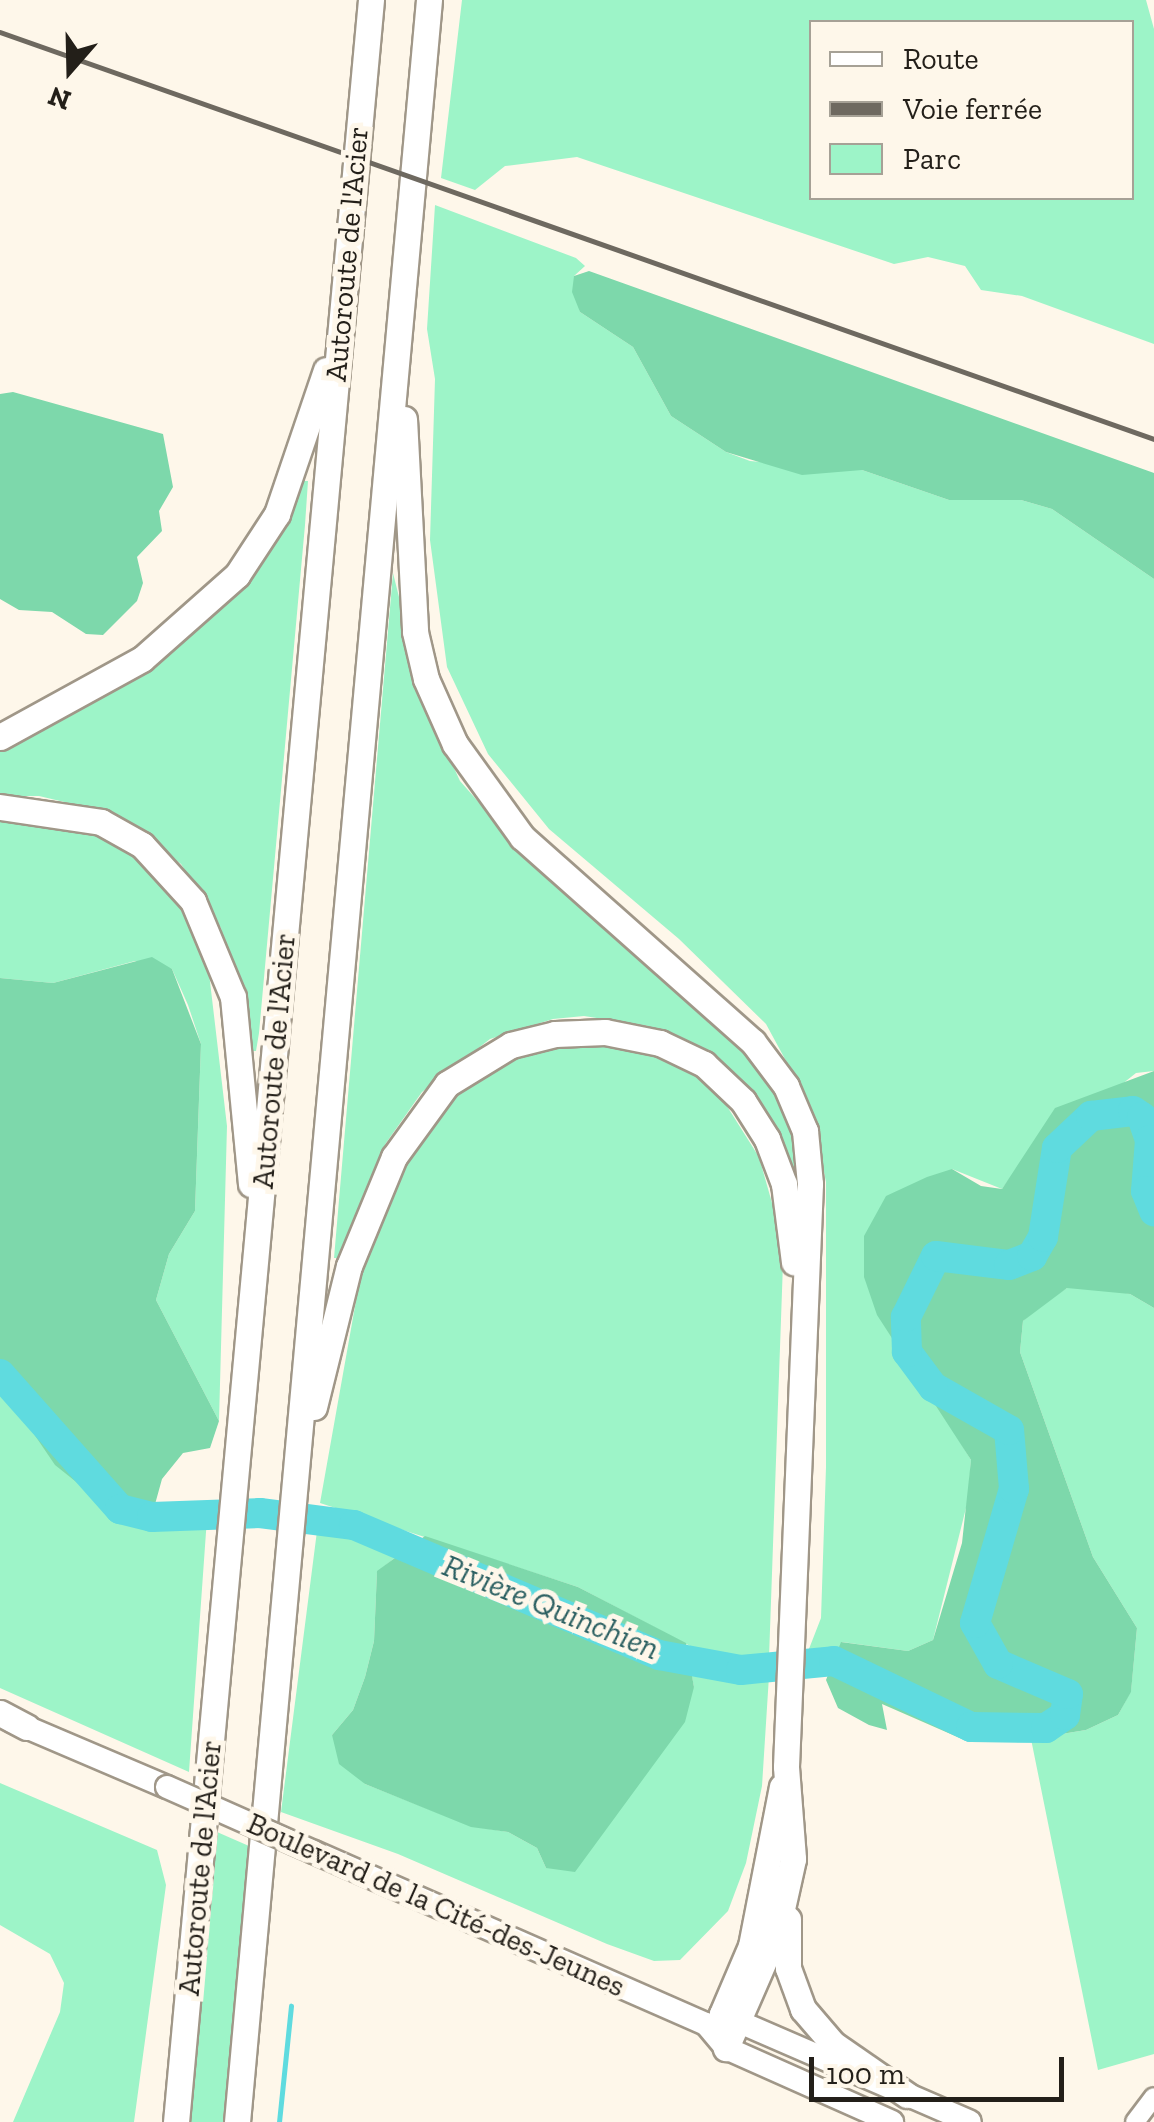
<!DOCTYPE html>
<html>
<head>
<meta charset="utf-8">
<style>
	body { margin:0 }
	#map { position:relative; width:1154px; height:2122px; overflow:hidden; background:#fef7ea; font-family:"Zilla Slab",serif }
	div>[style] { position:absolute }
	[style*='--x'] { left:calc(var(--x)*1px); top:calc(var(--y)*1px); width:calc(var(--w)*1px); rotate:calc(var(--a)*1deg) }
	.green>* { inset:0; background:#9df4c8 }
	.forest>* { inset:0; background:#7dd8ab }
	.stream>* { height:5px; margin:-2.5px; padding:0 2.5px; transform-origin:2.5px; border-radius:2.5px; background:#5fdbdf }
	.river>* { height:30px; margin:-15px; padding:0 15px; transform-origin:15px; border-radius:15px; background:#5fdbdf }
	.roads { filter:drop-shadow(2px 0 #a09788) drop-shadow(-2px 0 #a09788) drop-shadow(0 2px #a09788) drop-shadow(0 -2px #a09788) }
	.minor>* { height:18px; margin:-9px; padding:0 9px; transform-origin:9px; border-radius:9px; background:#fff }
	.major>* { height:22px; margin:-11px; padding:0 11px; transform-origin:11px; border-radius:11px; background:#fff }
	.highway>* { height:25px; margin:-12.5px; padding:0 12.5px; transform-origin:12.5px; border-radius:12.5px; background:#fff }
	.rail>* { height:5px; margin:-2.5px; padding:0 2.5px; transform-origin:2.5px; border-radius:2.5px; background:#6e6960 }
	.bridges { filter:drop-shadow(2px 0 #a09788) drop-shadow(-2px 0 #a09788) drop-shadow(0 2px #a09788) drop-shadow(0 -2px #a09788) }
	.major-bridge>* { height:22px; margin:-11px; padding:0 11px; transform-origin:11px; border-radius:11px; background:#fff }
	span { translate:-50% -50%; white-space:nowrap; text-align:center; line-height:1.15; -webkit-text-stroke:10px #fef7ea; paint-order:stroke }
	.street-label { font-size:30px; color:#231f19 }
	.water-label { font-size:32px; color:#2c6062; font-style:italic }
	.legend { position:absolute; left:809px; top:20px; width:325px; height:180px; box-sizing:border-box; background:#fef7ea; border:2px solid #a6a196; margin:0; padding:12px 18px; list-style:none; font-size:30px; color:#231f19 }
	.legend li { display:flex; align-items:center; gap:20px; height:50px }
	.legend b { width:50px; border:2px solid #a6a196 }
	.north { position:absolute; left:20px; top:20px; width:100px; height:100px; -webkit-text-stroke:8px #fef7ea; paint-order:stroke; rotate:200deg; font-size:28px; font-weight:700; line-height:40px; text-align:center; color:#231f19 }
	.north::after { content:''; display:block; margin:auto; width:35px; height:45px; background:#231f19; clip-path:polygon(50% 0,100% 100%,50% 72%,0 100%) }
	.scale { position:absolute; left:809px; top:2057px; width:255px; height:45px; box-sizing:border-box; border:5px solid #231f19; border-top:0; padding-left:12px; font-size:30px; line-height:35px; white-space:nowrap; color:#231f19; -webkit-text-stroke:8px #fef7ea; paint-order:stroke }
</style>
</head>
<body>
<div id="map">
	<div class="green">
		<i style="clip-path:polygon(evenodd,462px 0,1146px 0,1154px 29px,1154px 344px,1022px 296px,981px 290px,965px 266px,928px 257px,894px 264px,577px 157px,505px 166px,475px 190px,441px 178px,462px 0,812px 22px,1132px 22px,1132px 198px,812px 198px,812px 22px)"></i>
		<i style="clip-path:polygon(435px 205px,576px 258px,585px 266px,574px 276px,580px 312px,633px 347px,671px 416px,726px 452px,750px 461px,862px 470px,949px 500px,1021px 500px,1052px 509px,1154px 579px,1154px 1071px,1136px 1073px,1018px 1167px,1002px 1189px,952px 1169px,946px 1419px,971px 1460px,968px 1500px,933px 1640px,908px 1651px,842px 1642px,837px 1653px,807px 1654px,821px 1618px,826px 1467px,826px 1182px,811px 1107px,766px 1024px,679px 939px,549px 829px,488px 754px,447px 667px,430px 540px,435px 379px,427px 329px)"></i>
		<i style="clip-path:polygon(301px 481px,308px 481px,305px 525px,259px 1033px,256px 1051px,250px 1051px,221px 928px,181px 864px,115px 814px,39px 796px,0 796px,0 748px,148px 668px,214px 616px,240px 587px)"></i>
		<i style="clip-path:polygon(393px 573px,427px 709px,460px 781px,542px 874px,745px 1049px,781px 1099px,795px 1136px,799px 1178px,793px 1179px,751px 1092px,703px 1049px,648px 1026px,584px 1016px,553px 1019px,490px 1039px,422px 1092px,386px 1143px,340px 1258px,334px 1258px)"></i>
		<i style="clip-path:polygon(13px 818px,103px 834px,142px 859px,169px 889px,207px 956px,227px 1126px,219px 1421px,156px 1300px,169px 1254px,195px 1211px,201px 1044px,188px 1005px,172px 969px,135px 961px,53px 983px,0 978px,0 820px)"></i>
		<i style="clip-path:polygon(605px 1043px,667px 1057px,718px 1092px,759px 1157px,774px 1210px,783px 1263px,769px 1658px,736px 1664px,711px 1657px,578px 1587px,320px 1503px,362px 1267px,392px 1189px,429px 1129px,473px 1078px,504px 1060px,561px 1044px)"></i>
		<i style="clip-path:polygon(1097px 1286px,1130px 1294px,1154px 1308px,1154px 2054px,1098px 2070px,1031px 1739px,1086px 1730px,1118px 1715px,1131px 1691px,1137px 1628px,1093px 1557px,1020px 1352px,1023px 1321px,1044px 1302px,1067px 1288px)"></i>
		<i style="clip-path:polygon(0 1384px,148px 1525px,207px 1518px,189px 1772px,0 1688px)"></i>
		<i style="clip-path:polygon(317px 1531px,345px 1532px,401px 1553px,377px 1572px,374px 1641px,365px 1677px,353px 1710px,332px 1735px,365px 1784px,471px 1826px,508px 1832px,537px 1848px,546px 1868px,694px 1687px,690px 1667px,769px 1676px,762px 1786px,746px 1863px,728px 1911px,680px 1960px,654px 1961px,607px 1944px,398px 1854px,281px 1812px)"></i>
		<i style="clip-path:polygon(0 1783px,157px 1850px,166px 1885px,134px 2122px,13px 2122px,60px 2012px,64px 1983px,50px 1954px,0 1925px)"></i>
		<i style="clip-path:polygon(217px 1832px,249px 1846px,223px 2122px,190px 2122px)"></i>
	</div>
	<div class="forest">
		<i style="clip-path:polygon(589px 271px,1154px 473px,1154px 579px,1052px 509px,1021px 500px,949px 500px,862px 470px,802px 475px,726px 452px,671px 416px,633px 347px,580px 312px,572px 292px,574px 276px)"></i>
		<i style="clip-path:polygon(13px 392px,163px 434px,173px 487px,159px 511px,162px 531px,137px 557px,143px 583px,137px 601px,103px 635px,86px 634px,52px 612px,19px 610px,0 599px,0 394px)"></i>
		<i style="clip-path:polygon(152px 957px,172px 969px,201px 1044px,195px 1211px,169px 1254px,156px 1300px,219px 1421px,210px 1448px,183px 1453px,162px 1479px,149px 1526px,110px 1509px,55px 1465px,0 1384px,0 978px,53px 983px)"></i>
		<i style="clip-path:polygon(1154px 1071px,1154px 1308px,1130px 1294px,1067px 1288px,1023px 1321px,1020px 1352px,1093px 1557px,1137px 1628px,1131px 1692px,1118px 1715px,1086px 1730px,1031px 1739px,962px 1739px,882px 1704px,887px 1730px,869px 1725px,838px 1708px,826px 1680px,841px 1642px,908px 1651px,933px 1640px,962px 1543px,971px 1460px,877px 1315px,864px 1277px,864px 1236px,886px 1196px,927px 1177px,952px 1169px,981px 1186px,1002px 1189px,1055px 1108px)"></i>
		<i style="clip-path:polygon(425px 1536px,578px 1587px,686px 1643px,694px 1687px,685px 1722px,575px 1872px,546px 1868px,537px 1848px,508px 1832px,471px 1827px,365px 1784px,339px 1764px,332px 1735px,353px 1710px,365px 1677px,374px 1641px,377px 1571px)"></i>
	</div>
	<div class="stream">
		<i style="--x:279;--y:2122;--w:117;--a:-84.1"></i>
	</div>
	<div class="river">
		<i style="--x:0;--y:1374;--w:181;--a:48.4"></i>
		<i style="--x:120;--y:1509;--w:33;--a:14"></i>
		<i style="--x:152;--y:1517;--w:108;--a:-2.1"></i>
		<i style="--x:260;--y:1513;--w:95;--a:7.3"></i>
		<i style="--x:354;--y:1525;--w:332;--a:23.1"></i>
		<i style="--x:659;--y:1655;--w:83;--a:10.4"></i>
		<i style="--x:741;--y:1670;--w:93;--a:-5.5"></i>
		<i style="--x:834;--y:1661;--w:152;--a:25.7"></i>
		<i style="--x:971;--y:1727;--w:75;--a:0.8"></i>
		<i style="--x:1046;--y:1728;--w:23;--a:-34"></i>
		<i style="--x:1065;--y:1715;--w:21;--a:-82"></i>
		<i style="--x:1068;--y:1694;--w:76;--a:-156.8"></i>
		<i style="--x:998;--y:1664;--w:47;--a:-119.3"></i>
		<i style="--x:975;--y:1623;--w:140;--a:-73.8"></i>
		<i style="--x:1014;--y:1489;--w:59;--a:-94.8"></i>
		<i style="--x:1009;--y:1430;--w:87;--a:-150.5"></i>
		<i style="--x:933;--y:1387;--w:44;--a:-126.6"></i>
		<i style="--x:907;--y:1352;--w:35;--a:-92"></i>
		<i style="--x:906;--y:1317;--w:68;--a:-63.8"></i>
		<i style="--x:936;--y:1256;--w:74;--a:7"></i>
		<i style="--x:1009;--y:1265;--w:25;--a:-21"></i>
		<i style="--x:1032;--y:1256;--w:22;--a:-60"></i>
		<i style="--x:1043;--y:1237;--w:90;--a:-81.1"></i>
		<i style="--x:1057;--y:1148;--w:47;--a:-43.3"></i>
		<i style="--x:1091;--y:1116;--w:42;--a:-6.8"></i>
		<i style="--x:1133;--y:1111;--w:11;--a:34"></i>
		<i style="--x:1142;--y:1117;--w:24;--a:71"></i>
		<i style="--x:1150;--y:1140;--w:51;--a:94.5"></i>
		<i style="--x:1146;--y:1191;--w:22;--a:68"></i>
	</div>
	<div class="roads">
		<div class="minor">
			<i style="--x:1135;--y:2122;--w:31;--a:-53"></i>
		</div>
		<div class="major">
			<i style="--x:12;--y:1721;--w:168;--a:23.1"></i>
			<i style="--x:314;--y:1852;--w:428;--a:23.7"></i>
			<i style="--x:706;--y:2024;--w:31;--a:50"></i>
			<i style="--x:726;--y:2048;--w:182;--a:24"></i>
			<i style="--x:721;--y:2014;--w:271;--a:23.4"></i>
		</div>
		<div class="highway">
			<i style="--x:404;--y:419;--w:213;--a:87"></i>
			<i style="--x:415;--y:632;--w:48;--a:76.8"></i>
			<i style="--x:426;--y:679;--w:71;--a:66"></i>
			<i style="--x:455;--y:744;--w:115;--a:54.2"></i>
			<i style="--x:522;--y:837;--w:309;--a:41.6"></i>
			<i style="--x:753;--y:1042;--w:55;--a:53.1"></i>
			<i style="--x:786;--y:1086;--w:49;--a:67.1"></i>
			<i style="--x:805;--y:1131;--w:53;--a:84.6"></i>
			<i style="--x:810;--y:1184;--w:583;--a:92.36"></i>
			<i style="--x:786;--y:1767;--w:92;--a:85.6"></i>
			<i style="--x:793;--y:1859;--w:74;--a:102.5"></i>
			<i style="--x:777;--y:1931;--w:128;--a:113.6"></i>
			<i style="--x:0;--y:737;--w:162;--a:-28.8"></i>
			<i style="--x:142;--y:659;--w:127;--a:-41.5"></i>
			<i style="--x:237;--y:575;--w:73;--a:-56.7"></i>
			<i style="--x:277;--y:514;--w:152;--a:-71.2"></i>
			<i style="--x:0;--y:807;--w:102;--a:8.4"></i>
			<i style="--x:101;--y:822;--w:47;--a:29.3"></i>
			<i style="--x:142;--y:845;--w:76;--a:47.7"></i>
			<i style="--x:193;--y:901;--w:104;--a:67.4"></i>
			<i style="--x:233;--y:997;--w:188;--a:84.5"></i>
			<i style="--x:314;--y:1407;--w:145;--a:-76.1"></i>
			<i style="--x:349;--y:1266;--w:118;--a:-67.6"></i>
			<i style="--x:394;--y:1157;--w:90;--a:-54"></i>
			<i style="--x:447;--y:1084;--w:75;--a:-31.4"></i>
			<i style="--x:511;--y:1045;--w:45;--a:-14"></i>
			<i style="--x:555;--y:1034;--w:50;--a:-2.3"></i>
			<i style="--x:605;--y:1032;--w:56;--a:11.3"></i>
			<i style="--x:660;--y:1043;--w:49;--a:25.5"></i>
			<i style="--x:704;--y:1064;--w:54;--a:43.5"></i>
			<i style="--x:743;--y:1101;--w:45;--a:57.7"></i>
			<i style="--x:767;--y:1139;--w:48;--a:69.3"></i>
			<i style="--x:784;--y:1184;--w:79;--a:82.7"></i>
			<i style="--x:0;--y:1713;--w:30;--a:28"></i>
			<i style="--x:788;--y:1919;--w:49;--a:90"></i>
			<i style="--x:788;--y:1968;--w:44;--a:69.9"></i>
			<i style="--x:803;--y:2009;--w:46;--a:49.4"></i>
			<i style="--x:833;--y:2044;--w:90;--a:34.6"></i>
			<i style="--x:726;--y:2047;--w:33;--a:-97"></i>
			<i style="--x:722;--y:2014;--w:74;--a:-66.9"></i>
			<i style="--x:751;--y:1946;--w:162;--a:-79"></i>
			<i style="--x:176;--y:2122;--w:2131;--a:-84.75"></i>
			<i style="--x:237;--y:2122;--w:2131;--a:-84.83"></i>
		</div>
	</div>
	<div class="rail">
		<i style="--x:0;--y:32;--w:1224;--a:19.43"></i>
	</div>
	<div class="bridges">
		<div class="major-bridge">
			<i style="--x:167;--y:1787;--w:161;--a:23.9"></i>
		</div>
	</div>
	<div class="street-label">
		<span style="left:347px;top:254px;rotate:-85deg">Autoroute de l'Acier</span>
		<span style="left:274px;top:1061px;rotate:-85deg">Autoroute de l'Acier</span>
		<span style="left:200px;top:1868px;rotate:-85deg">Autoroute de l'Acier</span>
		<span style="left:436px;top:1905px;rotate:24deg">Boulevard de la Cité-des-Jeunes</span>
	</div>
	<div class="water-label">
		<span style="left:551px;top:1607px;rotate:22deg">Rivière Quinchien</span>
	</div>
	<ul class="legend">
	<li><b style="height:12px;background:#fff"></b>Route</li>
	<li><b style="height:12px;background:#6e6960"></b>Voie ferrée</li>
	<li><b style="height:28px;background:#9df4c8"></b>Parc</li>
	</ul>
	<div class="north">N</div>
	<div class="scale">100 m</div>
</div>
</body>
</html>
